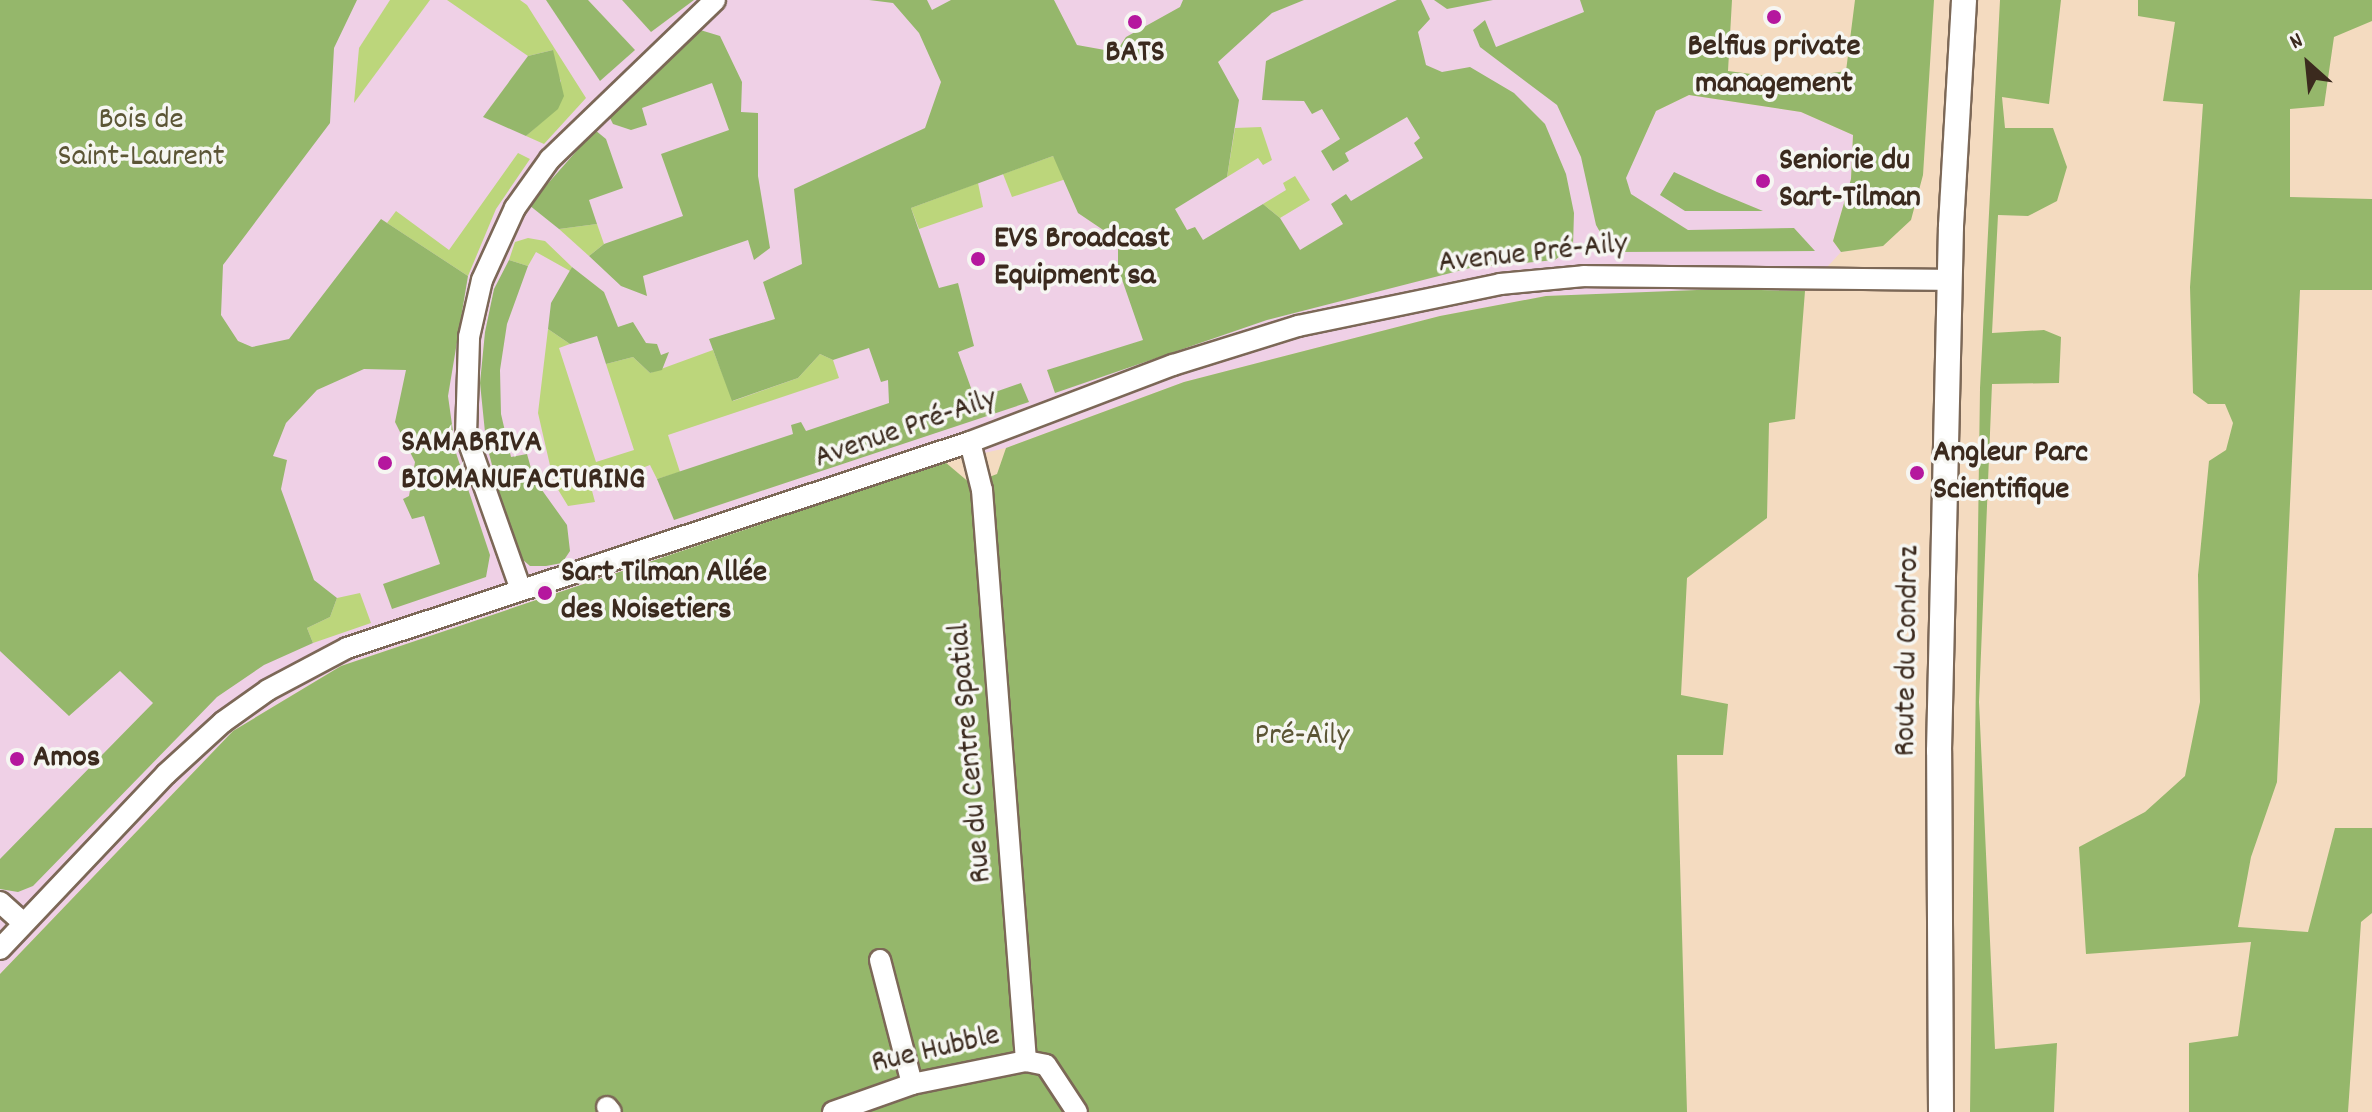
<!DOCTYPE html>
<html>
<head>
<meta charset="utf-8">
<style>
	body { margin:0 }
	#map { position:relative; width:2372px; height:1112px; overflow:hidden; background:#f4dbc0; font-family:Dekko,sans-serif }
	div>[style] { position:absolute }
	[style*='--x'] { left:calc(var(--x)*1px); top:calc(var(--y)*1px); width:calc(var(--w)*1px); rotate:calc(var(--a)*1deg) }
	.built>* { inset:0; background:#efd0e6 }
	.green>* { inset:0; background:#bcd67b }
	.forest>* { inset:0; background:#95b76b }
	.roads { filter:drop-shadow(2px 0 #7c6857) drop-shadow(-2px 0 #7c6857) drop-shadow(0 2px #7c6857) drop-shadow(0 -2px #7c6857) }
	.minor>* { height:20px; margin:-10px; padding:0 10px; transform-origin:10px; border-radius:10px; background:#fff }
	.major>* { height:24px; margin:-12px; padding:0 12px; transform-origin:12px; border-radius:12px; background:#fff }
	.dots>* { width:22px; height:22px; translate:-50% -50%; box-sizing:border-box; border:4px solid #f6f6f2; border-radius:50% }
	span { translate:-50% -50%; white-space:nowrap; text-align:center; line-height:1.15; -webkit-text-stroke:7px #f6f6f2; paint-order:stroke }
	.poi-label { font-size:32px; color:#3b2a1e; font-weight:700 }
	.left { translate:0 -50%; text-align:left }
	.park-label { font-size:32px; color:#5b5535 }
	.street-label { font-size:32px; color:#3b2a1e }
	.north { position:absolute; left:2268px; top:24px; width:80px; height:80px; -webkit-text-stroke:6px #f6f6f2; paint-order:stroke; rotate:333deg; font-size:22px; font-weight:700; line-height:32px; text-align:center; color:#3b2a1e }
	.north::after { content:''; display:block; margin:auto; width:28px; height:36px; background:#3b2a1e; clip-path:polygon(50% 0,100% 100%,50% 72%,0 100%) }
</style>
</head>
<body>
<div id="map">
	<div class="built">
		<i style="clip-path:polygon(285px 0,1608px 0,1625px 178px,1656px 111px,1689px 95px,1801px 112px,1853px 135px,1851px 179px,1833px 241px,1841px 252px,1805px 291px,1546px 296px,1440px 316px,1184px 382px,1006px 448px,945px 462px,341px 666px,233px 731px,0 974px,0 348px)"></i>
	</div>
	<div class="green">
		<i style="clip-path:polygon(390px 0,430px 0,354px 103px,359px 48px)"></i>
		<i style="clip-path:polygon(447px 0,520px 0,527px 5px,586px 98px,544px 144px,526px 136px,544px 120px,561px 81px,553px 67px,553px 50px,528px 56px)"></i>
		<i style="clip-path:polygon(1261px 127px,1272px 160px,1263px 165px,1258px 158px,1227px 177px,1235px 128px)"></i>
		<i style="clip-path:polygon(518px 153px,530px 159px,496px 209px,468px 276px,387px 223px,396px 211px,449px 250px)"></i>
		<i style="clip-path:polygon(1053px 156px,1066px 179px,1012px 197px,1003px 174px)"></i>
		<i style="clip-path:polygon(1295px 176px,1310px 200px,1280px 218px,1263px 204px,1286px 190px,1283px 183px)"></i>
		<i style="clip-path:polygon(978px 183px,983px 207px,919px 229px,911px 208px)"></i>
		<i style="clip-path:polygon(597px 224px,604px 244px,589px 256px,559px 229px)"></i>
		<i style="clip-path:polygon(528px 238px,545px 241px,572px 267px,570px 271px,536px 252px,528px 266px,509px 260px,515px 242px)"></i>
		<i style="clip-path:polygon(548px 329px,570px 344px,559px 348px,596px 462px,634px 450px,606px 364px,633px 357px,650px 373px,713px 350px,733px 401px,798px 378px,820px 354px,833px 360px,839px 378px,668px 435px,680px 472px,657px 479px,650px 465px,591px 487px,595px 502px,568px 506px,554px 483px,538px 413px)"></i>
		<i style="clip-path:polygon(360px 593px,371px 623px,313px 643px,307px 628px,330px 617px,337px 598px)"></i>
	</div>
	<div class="forest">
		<i style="clip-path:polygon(0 0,357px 0,334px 48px,330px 123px,223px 265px,221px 315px,238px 341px,252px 347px,289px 339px,381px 219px,468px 276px,448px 396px,456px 453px,490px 555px,486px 577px,392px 609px,383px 584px,440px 564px,424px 516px,412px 519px,403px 499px,409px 496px,415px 462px,395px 422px,406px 370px,364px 369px,317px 390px,286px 423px,273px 456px,287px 460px,281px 489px,314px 580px,337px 598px,330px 617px,307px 628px,313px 643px,264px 665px,217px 697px,33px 886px,18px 892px,0 889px,0 859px,153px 703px,120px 671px,69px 716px,0 651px)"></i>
		<i style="clip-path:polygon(546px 0,588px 0,635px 50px,600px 81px)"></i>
		<i style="clip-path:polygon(622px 0,694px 0,651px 32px)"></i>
		<i style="clip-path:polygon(869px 0,927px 0,932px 10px,951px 0,1054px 0,1077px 45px,1116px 52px,1126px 37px,1180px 7px,1183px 0,1304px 0,1272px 13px,1218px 62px,1239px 100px,1227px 177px,1175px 209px,1187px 230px,1195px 227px,1203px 240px,1263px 204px,1280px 218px,1300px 250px,1343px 224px,1331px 204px,1346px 194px,1351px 201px,1423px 158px,1414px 143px,1420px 138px,1407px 117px,1345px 153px,1349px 161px,1333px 171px,1321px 151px,1340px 139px,1322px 109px,1312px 114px,1304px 101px,1262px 100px,1266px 61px,1397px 0,1421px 0,1430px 19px,1418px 32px,1426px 65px,1442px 72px,1470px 67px,1514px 93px,1545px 124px,1566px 174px,1574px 213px,1573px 246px,1555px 260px,1470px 268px,1267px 320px,1055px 393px,1047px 370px,1143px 340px,1118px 268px,1118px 240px,1078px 213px,1053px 156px,911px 208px,939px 288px,958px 283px,974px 346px,958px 352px,975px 399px,1021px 383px,1029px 402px,674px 520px,657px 479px,793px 434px,791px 425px,801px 422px,806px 431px,889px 403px,888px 380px,881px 382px,869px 348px,833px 360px,820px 354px,798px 378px,732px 401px,709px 339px,775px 319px,763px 282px,802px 264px,794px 189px,925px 128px,941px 82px,919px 33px,893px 3px)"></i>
		<i style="clip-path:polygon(1434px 0,1493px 0,1447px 9px)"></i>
		<i style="clip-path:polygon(1580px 0,1732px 0,1728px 71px,1789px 79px,1846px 71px,1855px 0,1934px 0,1923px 175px,1911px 220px,1883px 246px,1841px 252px,1833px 241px,1851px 179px,1853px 135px,1801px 112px,1689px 95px,1656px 111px,1626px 178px,1631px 194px,1688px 230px,1794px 228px,1815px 251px,1617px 252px,1609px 248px,1596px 225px,1581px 157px,1557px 105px,1480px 47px,1473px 30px,1485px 20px,1496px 47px,1584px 12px)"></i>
		<i style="clip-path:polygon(2000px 0,2061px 0,2049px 104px,2002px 97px,2005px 128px,2053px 128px,2067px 167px,2057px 201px,2028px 216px,1998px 215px,1992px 333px,2044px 330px,2061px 337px,2059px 383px,1992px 384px,1979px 702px,1995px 1049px,2057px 1043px,2054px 1112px,1970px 1112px,1980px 388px)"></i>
		<i style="clip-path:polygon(2138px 0,2372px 0,2372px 21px,2334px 37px,2324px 106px,2290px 109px,2290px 197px,2372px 199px,2372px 290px,2300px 290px,2277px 782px,2251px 857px,2238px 927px,2308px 932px,2335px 828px,2372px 828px,2372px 913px,2361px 922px,2348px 1112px,2189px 1112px,2189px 1043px,2238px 1036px,2251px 942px,2086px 954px,2079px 847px,2145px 812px,2185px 776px,2200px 702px,2198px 575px,2209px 461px,2226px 450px,2233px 423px,2225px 404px,2208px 404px,2193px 393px,2190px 287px,2203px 104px,2163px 101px,2175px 22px,2138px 16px)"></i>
		<i style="clip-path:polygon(697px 29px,720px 36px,742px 82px,741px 112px,758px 113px,758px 176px,770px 248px,754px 260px,748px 240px,643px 276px,647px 296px,621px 286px,589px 256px,604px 244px,683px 216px,661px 154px,729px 130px,712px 83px,642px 108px,647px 125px,631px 130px,613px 124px,605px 108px)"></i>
		<i style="clip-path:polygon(553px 50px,564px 96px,558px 109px,526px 136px,483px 117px,528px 56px)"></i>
		<i style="clip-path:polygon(595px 130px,606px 139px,623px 188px,589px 200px,597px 224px,559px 229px,529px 205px)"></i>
		<i style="clip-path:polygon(1674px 172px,1717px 192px,1763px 211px,1685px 211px,1660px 195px)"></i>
		<i style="clip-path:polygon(509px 260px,528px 266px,507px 324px,500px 370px,501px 414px,511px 457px,527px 454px,534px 479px,567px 525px,570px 551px,562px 563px,546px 566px,530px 566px,515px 553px,486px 442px,480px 383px,485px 332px,494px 289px)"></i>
		<i style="clip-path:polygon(572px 267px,604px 292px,618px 327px,633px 322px,646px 343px,657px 344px,661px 355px,669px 352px,662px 370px,650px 373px,633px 357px,606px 364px,597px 336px,570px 344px,548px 329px,551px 303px)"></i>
		<i style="clip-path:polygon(1722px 289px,1805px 291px,1795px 419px,1769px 423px,1767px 518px,1687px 578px,1681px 695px,1728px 704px,1723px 755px,1677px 755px,1687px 1112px,0 1112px,0 974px,233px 731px,341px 666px,945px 462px,971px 484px,997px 474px,1006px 448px,1184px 382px,1440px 316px,1546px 296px)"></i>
	</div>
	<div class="roads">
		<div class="minor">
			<i style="--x:970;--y:442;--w:49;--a:76"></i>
			<i style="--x:982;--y:490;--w:573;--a:85.59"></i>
			<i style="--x:521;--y:590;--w:164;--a:-109.5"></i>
			<i style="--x:466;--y:435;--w:98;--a:-88.2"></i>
			<i style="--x:469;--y:337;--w:58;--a:-77.2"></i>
			<i style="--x:482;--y:280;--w:79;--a:-65.4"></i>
			<i style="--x:515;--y:208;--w:60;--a:-54.5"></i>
			<i style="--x:550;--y:159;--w:229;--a:-43.9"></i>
			<i style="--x:0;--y:902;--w:31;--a:42"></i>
			<i style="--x:0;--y:949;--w:241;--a:-46.5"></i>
			<i style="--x:166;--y:774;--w:77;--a:-42.4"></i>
			<i style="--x:223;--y:722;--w:55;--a:-35.4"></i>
			<i style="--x:268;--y:690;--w:89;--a:-28"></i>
			<i style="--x:347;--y:648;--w:656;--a:-18.3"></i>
			<i style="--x:970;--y:442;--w:217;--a:-20.8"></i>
			<i style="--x:1173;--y:365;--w:131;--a:-17.3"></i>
			<i style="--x:1298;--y:326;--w:206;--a:-11.7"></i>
			<i style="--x:1500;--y:284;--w:84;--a:-5.4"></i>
			<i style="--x:1584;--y:276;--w:365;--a:0.6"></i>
			<i style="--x:880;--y:960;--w:128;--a:75.5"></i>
			<i style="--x:607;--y:1107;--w:6;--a:51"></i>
			<i style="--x:833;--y:1112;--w:84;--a:-19.5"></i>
			<i style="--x:912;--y:1084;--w:116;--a:-11.4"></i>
			<i style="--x:1026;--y:1061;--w:20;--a:11"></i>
			<i style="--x:1046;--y:1065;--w:56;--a:56.6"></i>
		</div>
		<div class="major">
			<i style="--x:1941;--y:1112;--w:361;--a:-90.3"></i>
			<i style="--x:1939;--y:751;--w:525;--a:-88.69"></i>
			<i style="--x:1951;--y:226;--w:226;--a:-86.7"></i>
		</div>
	</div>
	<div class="dots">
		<i style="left:1774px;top:17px;background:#b5179e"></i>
		<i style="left:1135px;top:22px;background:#b5179e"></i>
		<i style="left:1763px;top:181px;background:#b5179e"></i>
		<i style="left:978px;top:259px;background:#b5179e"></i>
		<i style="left:385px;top:463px;background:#b5179e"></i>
		<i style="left:1917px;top:473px;background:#b5179e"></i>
		<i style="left:545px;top:593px;background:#b5179e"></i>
		<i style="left:17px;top:759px;background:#b5179e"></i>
	</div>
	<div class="poi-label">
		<span style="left:1774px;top:67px">Belfius private<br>management</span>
		<span style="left:1135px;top:54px">BATS</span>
		<span class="left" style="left:1779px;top:181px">Seniorie du<br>Sart-Tilman</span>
		<span class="left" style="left:994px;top:259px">EVS Broadcast<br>Equipment sa</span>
		<span class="left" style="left:401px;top:463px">SAMABRIVA<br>BIOMANUFACTURING</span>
		<span class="left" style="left:1933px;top:473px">Angleur Parc<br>Scientifique</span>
		<span class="left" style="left:561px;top:593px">Sart Tilman Allée<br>des Noisetiers</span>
		<span class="left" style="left:33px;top:759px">Amos</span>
	</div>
	<div class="park-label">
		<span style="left:141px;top:140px">Bois de<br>Saint-Laurent</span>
		<span style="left:1302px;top:737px">Pré-Aily</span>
	</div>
	<div class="street-label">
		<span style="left:1533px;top:255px;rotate:-6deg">Avenue Pré-Aily</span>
		<span style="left:906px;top:430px;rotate:-19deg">Avenue Pré-Aily</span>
		<span style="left:1909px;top:651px;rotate:-89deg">Route du Condroz</span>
		<span style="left:972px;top:753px;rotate:-95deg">Rue du Centre Spatial</span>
		<span style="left:936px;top:1051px;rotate:-13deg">Rue Hubble</span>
	</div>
	<div class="north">N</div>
</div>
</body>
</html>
